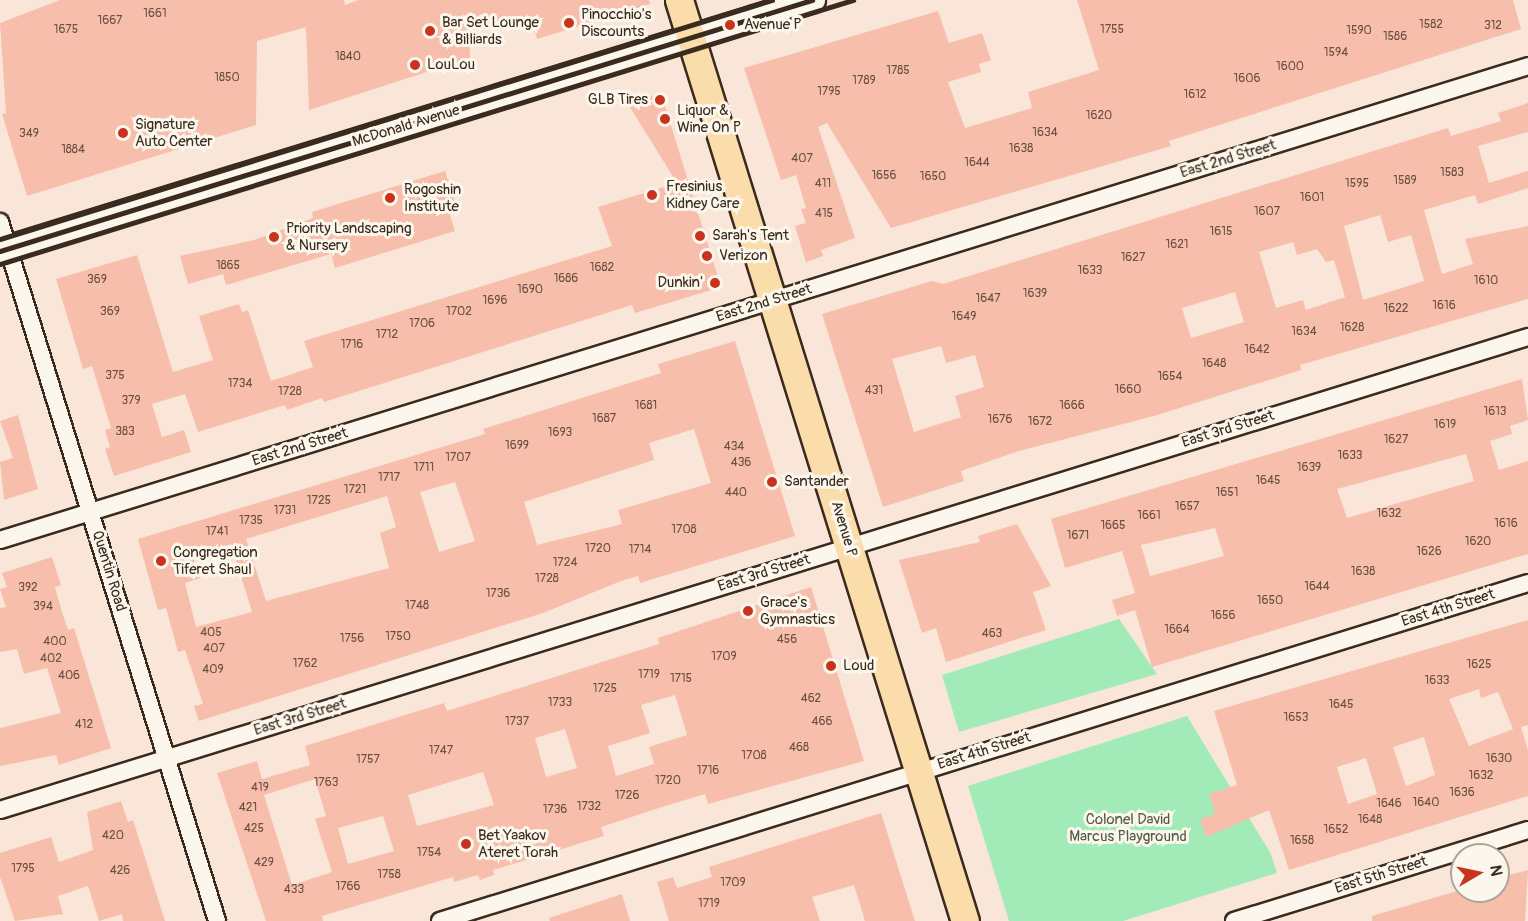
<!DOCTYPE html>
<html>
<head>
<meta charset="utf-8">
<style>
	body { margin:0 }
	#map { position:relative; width:1528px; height:921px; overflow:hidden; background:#fae6d8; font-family:Pangolin,sans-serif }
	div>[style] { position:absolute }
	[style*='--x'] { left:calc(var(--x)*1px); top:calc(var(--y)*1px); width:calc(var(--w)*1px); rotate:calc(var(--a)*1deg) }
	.green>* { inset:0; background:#a2ebb9 }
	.building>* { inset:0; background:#f6beab }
	.roads { filter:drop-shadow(2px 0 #3b2a1e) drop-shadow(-2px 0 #3b2a1e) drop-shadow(0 2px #3b2a1e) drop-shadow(0 -2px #3b2a1e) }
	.street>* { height:16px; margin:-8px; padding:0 8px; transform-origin:8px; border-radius:8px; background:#fbf7ec }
	.secondary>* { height:24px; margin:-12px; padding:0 12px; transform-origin:12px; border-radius:12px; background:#fbf7ec }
	.primary>* { height:27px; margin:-13.5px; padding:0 13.5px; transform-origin:13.5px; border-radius:13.5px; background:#fbddab }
	.rail>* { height:4.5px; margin:-2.25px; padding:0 2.25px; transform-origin:2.25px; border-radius:2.25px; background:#3b2a1e }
	.dots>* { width:16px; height:16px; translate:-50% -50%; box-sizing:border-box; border:3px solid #fbf7ec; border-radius:50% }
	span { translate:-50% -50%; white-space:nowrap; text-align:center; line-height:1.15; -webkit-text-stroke:6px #fbf7ec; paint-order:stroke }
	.number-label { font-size:12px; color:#6a4f41 }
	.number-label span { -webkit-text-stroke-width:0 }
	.poi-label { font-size:15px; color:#3b2a1e }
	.left { translate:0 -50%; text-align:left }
	.right { translate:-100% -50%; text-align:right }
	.street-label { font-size:15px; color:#3b2a1e }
	.park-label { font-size:15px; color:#555a45 }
	.north { position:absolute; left:1450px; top:843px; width:60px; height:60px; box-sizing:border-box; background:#fbf7ec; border:2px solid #aea59a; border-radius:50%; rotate:81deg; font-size:16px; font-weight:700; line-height:24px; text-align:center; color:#3b2a1e }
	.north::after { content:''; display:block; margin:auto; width:21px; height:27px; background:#c8321e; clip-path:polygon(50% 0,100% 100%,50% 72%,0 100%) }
</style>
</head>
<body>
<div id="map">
	<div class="green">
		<i style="clip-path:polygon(1119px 619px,1157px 674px,959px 732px,942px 675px)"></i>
		<i style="clip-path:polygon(1187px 716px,1271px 854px,1277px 873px,1123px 921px,1009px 921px,968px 786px)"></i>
	</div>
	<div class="building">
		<i style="clip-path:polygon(60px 0,344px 0,345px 5px,359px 0,649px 0,650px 4px,537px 39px,530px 16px,469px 26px,470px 58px,309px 110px,306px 27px,257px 41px,256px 125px,27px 196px,2px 114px,6px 113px,0 23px)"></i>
		<i style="clip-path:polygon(1077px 0,1513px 0,1521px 29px,1169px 141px,1171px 146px,891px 228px,827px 123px,818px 127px,855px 238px,821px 250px,823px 256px,806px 262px,795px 226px,806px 223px,801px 209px,806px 208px,796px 175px,781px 180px,744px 68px,938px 11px,949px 43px,982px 33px,991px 60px,979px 64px,981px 72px,948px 82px,965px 128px,1032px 108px,1028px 92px,1099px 70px)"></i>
		<i style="clip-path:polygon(661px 93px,721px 287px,635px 313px,632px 305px,324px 402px,322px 398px,287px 410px,285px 405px,198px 432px,185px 394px,152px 404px,162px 437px,184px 430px,191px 452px,114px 476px,105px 449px,110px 447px,105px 430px,111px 428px,92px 366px,83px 369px,56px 279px,137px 255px,173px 372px,213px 360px,199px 316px,239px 304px,242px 312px,248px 310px,271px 381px,313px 367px,304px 341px,612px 246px,598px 207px,677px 183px,628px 104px)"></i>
		<i style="clip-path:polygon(evenodd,1528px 103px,1528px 132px,1478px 146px,1489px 183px,1528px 171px,1528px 188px,1478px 204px,1475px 195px,1424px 210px,1442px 274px,1473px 264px,1465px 239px,1528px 226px,1528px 299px,1300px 365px,1301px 370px,1154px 416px,1019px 451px,961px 471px,964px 481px,883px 507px,822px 314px,932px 281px,943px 284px,1448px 128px,1451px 136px,1501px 121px,1498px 113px,1528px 103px,1380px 215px,1388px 242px,1411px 235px,1424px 281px,1363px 300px,1344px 226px,1380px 215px,1528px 103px,1293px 242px,1297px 255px,1317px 249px,1326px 262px,1334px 260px,1345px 297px,1306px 310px,1303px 300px,1276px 308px,1259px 252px,1293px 242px,1528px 103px,1235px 292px,1244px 322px,1191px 338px,1182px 308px,1235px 292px,1528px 103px,941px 346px,946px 363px,975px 355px,984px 387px,955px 396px,961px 417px,914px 432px,892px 359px,941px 346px)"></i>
		<i style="clip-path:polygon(445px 171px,457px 209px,449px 212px,455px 231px,335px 268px,331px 254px,226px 285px,223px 274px,188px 284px,180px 256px,254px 240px,313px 218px,312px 212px)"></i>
		<i style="clip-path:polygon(evenodd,735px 341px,795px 536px,640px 583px,638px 576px,621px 581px,543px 613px,199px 721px,194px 706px,203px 704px,185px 650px,178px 652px,166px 608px,158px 610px,138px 539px,485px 434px,483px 429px,661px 373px,658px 364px,735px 341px,694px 429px,711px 483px,618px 510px,622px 524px,537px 545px,524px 502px,654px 460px,649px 443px,694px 429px,735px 341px,455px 482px,475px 541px,439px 552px,420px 492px,455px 482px,735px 341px,387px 496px,396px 527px,380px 533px,389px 568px,266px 601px,246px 539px,387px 496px,735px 341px,231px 544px,252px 612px,196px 627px,185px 583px,200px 578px,193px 555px,231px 544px)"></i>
		<i style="clip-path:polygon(evenodd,1522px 379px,1528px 420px,1510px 426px,1512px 434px,1490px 441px,1499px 470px,1528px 461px,1528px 554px,1152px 667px,1135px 610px,1117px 616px,1112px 600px,1135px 593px,1122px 551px,1065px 568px,1051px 519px,1522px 379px,1466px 454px,1474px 481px,1347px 518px,1337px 489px,1466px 454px,1522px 379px,1215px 528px,1224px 556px,1150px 576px,1141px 545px,1215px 528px)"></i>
		<i style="clip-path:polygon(18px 415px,38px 489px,4px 500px,0 462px,13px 458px,0 421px)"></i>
		<i style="clip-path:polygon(1017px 524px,1051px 586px,1033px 592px,1046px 630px,946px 662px,936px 628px,922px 633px,899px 560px,980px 542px,978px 536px)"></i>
		<i style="clip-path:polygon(52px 557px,61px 585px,55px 587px,61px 609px,68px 630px,74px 628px,111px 748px,59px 765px,56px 755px,0 766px,0 728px,61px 713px,47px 668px,24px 674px,17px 649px,0 652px,0 608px,6px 607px,0 589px,7px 587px,2px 573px)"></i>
		<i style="clip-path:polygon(evenodd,811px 587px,864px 761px,708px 804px,705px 794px,662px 807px,601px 827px,604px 836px,493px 870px,494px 875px,480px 880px,478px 875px,454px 882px,453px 877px,322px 916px,323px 921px,266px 921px,217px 773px,257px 761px,262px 779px,310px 765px,305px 746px,444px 703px,447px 711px,659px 644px,658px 638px,811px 587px,675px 695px,687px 735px,649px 747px,654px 764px,616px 776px,608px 746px,650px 733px,641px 705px,675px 695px,811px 587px,565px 729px,577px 768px,546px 777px,535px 738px,565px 729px,811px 587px,483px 772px,494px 805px,417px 826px,408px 795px,483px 772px,811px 587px,315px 779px,326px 816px,315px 819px,332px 872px,292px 885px,264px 795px,315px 779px,811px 587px,383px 816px,394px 851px,348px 864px,338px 828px,383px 816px)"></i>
		<i style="clip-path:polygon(evenodd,1528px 620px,1528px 725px,1521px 727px,1528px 750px,1528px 796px,1289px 870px,1269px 810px,1206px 837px,1200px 819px,1215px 814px,1209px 794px,1237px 785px,1214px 711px,1528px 620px,1479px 689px,1481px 698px,1498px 692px,1513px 729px,1469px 746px,1449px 699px,1479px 689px,1528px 620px,1424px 737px,1435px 775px,1406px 786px,1393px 747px,1424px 737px,1528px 620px,1366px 758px,1377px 794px,1348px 804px,1337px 767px,1366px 758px)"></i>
		<i style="clip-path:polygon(121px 801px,128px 822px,133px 820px,165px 921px,123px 921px,122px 914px,99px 921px,88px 886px,58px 896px,63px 914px,15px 921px,0 877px,0 853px,51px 837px,59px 862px,93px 850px,87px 812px)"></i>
		<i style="clip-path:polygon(881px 813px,915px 921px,865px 921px,854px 885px,812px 897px,820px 921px,669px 921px,657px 882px,673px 877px,677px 888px,712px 877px,709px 867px)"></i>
		<i style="clip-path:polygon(1528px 870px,1525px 921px,1372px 921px,1372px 916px,1457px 891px,1498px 891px,1498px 878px)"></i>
		<i style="clip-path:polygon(622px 894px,630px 921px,550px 921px,549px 918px)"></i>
	</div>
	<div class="roads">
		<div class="street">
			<i style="--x:0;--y:222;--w:732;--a:72.75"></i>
			<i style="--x:0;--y:540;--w:1600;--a:-17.23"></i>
			<i style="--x:0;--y:810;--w:1600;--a:-17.2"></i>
			<i style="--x:440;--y:921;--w:1139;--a:-17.26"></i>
			<i style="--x:1234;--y:921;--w:308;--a:-17.2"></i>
		</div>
		<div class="secondary">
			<i style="--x:0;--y:251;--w:851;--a:-17.16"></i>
		</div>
		<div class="primary">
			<i style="--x:679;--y:0;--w:964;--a:72.75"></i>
		</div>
	</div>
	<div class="rail">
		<i style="--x:0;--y:239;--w:808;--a:-17.2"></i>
		<i style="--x:0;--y:251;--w:850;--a:-17.18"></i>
		<i style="--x:0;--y:264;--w:893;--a:-17.2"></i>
	</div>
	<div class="dots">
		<i style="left:569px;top:23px;background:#c8321e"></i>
		<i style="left:730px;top:25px;background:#c8321e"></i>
		<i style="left:430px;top:31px;background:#c8321e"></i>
		<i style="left:415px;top:65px;background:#c8321e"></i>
		<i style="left:660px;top:100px;background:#c8321e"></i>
		<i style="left:665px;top:119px;background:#c8321e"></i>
		<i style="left:123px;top:133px;background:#c8321e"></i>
		<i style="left:652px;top:195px;background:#c8321e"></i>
		<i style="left:390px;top:198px;background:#c8321e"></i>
		<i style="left:700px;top:236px;background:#c8321e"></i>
		<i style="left:274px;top:237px;background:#c8321e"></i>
		<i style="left:707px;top:256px;background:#c8321e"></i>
		<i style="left:715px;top:283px;background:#c8321e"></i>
		<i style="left:772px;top:482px;background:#c8321e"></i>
		<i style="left:161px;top:561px;background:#c8321e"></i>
		<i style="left:748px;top:611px;background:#c8321e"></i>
		<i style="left:831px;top:666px;background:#c8321e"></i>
		<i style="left:466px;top:844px;background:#c8321e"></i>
	</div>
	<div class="number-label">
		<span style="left:155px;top:14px">1661</span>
		<span style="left:110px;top:21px">1667</span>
		<span style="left:1431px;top:25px">1582</span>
		<span style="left:1493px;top:26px">312</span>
		<span style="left:66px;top:30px">1675</span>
		<span style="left:1112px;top:30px">1755</span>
		<span style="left:1359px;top:31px">1590</span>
		<span style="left:1395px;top:37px">1586</span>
		<span style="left:1336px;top:53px">1594</span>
		<span style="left:348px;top:57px">1840</span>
		<span style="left:1290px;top:67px">1600</span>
		<span style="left:898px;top:71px">1785</span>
		<span style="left:227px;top:78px">1850</span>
		<span style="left:1247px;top:79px">1606</span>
		<span style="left:864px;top:81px">1789</span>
		<span style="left:829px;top:92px">1795</span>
		<span style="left:1195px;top:95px">1612</span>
		<span style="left:1099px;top:116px">1620</span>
		<span style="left:1045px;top:133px">1634</span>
		<span style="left:29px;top:134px">349</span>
		<span style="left:1021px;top:149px">1638</span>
		<span style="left:73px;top:150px">1884</span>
		<span style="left:802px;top:159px">407</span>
		<span style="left:977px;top:163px">1644</span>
		<span style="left:1452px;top:173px">1583</span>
		<span style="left:884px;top:176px">1656</span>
		<span style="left:933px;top:177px">1650</span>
		<span style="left:1405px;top:181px">1589</span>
		<span style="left:823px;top:184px">411</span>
		<span style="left:1357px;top:184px">1595</span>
		<span style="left:1312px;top:198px">1601</span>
		<span style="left:1267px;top:212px">1607</span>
		<span style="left:824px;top:214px">415</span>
		<span style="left:1221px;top:232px">1615</span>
		<span style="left:1177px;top:245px">1621</span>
		<span style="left:1133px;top:258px">1627</span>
		<span style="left:228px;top:266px">1865</span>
		<span style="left:602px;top:268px">1682</span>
		<span style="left:1090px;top:271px">1633</span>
		<span style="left:566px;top:279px">1686</span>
		<span style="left:97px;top:280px">369</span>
		<span style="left:1486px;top:281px">1610</span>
		<span style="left:530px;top:290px">1690</span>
		<span style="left:1035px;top:294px">1639</span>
		<span style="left:988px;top:299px">1647</span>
		<span style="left:495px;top:301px">1696</span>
		<span style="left:1444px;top:306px">1616</span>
		<span style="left:1396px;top:309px">1622</span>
		<span style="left:110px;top:312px">369</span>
		<span style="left:459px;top:312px">1702</span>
		<span style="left:964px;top:317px">1649</span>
		<span style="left:422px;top:324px">1706</span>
		<span style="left:1352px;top:328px">1628</span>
		<span style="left:1304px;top:332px">1634</span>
		<span style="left:387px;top:335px">1712</span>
		<span style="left:352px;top:345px">1716</span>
		<span style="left:1257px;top:350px">1642</span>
		<span style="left:1214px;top:364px">1648</span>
		<span style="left:115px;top:376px">375</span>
		<span style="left:1170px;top:377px">1654</span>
		<span style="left:240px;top:384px">1734</span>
		<span style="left:1128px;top:390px">1660</span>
		<span style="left:874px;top:391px">431</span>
		<span style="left:290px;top:392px">1728</span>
		<span style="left:131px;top:401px">379</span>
		<span style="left:646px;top:406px">1681</span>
		<span style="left:1072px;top:406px">1666</span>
		<span style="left:1495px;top:412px">1613</span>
		<span style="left:604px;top:419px">1687</span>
		<span style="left:1000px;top:420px">1676</span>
		<span style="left:1040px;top:422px">1672</span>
		<span style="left:1445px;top:425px">1619</span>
		<span style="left:125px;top:432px">383</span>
		<span style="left:560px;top:433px">1693</span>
		<span style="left:1396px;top:440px">1627</span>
		<span style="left:517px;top:446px">1699</span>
		<span style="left:734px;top:447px">434</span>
		<span style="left:1350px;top:456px">1633</span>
		<span style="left:458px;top:458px">1707</span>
		<span style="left:741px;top:463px">436</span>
		<span style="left:424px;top:468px">1711</span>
		<span style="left:1309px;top:468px">1639</span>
		<span style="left:389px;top:478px">1717</span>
		<span style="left:1268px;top:481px">1645</span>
		<span style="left:355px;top:490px">1721</span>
		<span style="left:736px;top:493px">440</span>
		<span style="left:1227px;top:493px">1651</span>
		<span style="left:319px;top:501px">1725</span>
		<span style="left:1187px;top:507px">1657</span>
		<span style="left:285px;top:511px">1731</span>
		<span style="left:1389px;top:514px">1632</span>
		<span style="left:1149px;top:516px">1661</span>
		<span style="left:251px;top:521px">1735</span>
		<span style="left:1506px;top:524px">1616</span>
		<span style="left:1113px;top:526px">1665</span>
		<span style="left:684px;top:530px">1708</span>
		<span style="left:217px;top:532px">1741</span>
		<span style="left:1078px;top:536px">1671</span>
		<span style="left:1478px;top:542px">1620</span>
		<span style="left:598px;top:549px">1720</span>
		<span style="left:640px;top:550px">1714</span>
		<span style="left:1429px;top:552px">1626</span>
		<span style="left:565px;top:563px">1724</span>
		<span style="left:1363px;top:572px">1638</span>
		<span style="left:547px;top:579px">1728</span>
		<span style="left:1317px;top:587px">1644</span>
		<span style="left:28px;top:588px">392</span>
		<span style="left:498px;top:594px">1736</span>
		<span style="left:1270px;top:601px">1650</span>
		<span style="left:417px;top:606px">1748</span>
		<span style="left:43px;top:607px">394</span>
		<span style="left:1223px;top:616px">1656</span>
		<span style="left:1177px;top:630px">1664</span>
		<span style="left:211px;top:633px">405</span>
		<span style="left:992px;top:634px">463</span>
		<span style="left:398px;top:637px">1750</span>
		<span style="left:352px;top:639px">1756</span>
		<span style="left:787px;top:640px">456</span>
		<span style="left:55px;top:642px">400</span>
		<span style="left:214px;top:649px">407</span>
		<span style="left:724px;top:657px">1709</span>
		<span style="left:51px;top:659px">402</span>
		<span style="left:305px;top:664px">1762</span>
		<span style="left:1479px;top:665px">1625</span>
		<span style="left:213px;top:670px">409</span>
		<span style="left:649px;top:675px">1719</span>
		<span style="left:69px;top:676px">406</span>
		<span style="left:681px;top:679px">1715</span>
		<span style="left:1437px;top:681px">1633</span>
		<span style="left:605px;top:689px">1725</span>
		<span style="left:811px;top:699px">462</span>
		<span style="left:560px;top:703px">1733</span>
		<span style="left:1341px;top:705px">1645</span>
		<span style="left:1296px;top:718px">1653</span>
		<span style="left:517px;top:722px">1737</span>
		<span style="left:822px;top:722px">466</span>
		<span style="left:84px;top:725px">412</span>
		<span style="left:799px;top:748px">468</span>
		<span style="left:441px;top:751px">1747</span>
		<span style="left:754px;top:756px">1708</span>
		<span style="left:1499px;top:759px">1630</span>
		<span style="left:368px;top:760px">1757</span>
		<span style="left:708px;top:771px">1716</span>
		<span style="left:1481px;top:776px">1632</span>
		<span style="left:668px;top:781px">1720</span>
		<span style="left:326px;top:783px">1763</span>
		<span style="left:260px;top:788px">419</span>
		<span style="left:1462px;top:793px">1636</span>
		<span style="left:627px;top:796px">1726</span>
		<span style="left:1426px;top:803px">1640</span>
		<span style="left:1389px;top:804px">1646</span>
		<span style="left:589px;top:807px">1732</span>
		<span style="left:248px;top:808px">421</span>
		<span style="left:555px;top:810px">1736</span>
		<span style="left:1370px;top:820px">1648</span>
		<span style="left:254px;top:829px">425</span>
		<span style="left:1336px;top:830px">1652</span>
		<span style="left:113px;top:836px">420</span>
		<span style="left:1302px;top:841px">1658</span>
		<span style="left:429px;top:853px">1754</span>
		<span style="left:264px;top:863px">429</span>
		<span style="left:23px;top:869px">1795</span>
		<span style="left:120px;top:871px">426</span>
		<span style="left:389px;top:875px">1758</span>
		<span style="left:733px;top:883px">1709</span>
		<span style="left:348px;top:887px">1766</span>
		<span style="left:294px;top:890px">433</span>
		<span style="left:709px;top:904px">1719</span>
	</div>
	<div class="poi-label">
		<span class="left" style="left:581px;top:23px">Pinocchio's<br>Discounts</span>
		<span class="left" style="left:442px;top:31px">Bar Set Lounge<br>&amp; Billiards</span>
		<span class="left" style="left:744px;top:25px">Avenue P</span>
		<span class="left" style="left:427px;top:65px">LouLou</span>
		<span class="right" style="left:648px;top:100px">GLB Tires</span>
		<span class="left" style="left:677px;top:119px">Liquor &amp;<br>Wine On P</span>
		<span class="left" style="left:135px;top:133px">Signature<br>Auto Center</span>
		<span class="left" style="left:666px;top:195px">Fresinius<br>Kidney Care</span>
		<span class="left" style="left:404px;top:198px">Rogoshin<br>Institute</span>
		<span class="left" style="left:286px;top:237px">Priority Landscaping<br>&amp; Nursery</span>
		<span class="left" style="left:712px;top:236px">Sarah's Tent</span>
		<span class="left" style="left:719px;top:256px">Verizon</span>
		<span class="right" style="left:703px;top:283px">Dunkin'</span>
		<span class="left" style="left:784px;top:482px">Santander</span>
		<span class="left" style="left:173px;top:561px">Congregation<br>Tiferet Shaul</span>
		<span class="left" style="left:760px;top:611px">Grace's<br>Gymnastics</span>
		<span class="left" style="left:843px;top:666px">Loud</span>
		<span class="left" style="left:478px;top:844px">Bet Yaakov<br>Ateret Torah</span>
	</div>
	<div class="street-label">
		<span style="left:406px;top:126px;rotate:-17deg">McDonald Avenue</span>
		<span style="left:1228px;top:159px;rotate:-17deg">East 2nd Street</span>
		<span style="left:764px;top:303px;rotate:-17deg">East 2nd Street</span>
		<span style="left:1228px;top:429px;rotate:-17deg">East 3rd Street</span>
		<span style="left:300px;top:447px;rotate:-17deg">East 2nd Street</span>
		<span style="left:844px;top:529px;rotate:73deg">Avenue P</span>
		<span style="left:109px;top:571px;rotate:73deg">Quentin Road</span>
		<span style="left:764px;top:573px;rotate:-17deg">East 3rd Street</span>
		<span style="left:1448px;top:608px;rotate:-17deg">East 4th Street</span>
		<span style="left:300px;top:717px;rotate:-17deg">East 3rd Street</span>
		<span style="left:984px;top:751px;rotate:-17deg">East 4th Street</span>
		<span style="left:1381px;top:875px;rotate:-17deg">East 5th Street</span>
	</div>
	<div class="park-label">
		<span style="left:1128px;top:828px">Colonel David<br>Marcus Playground</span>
	</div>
	<div class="north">N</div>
</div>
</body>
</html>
